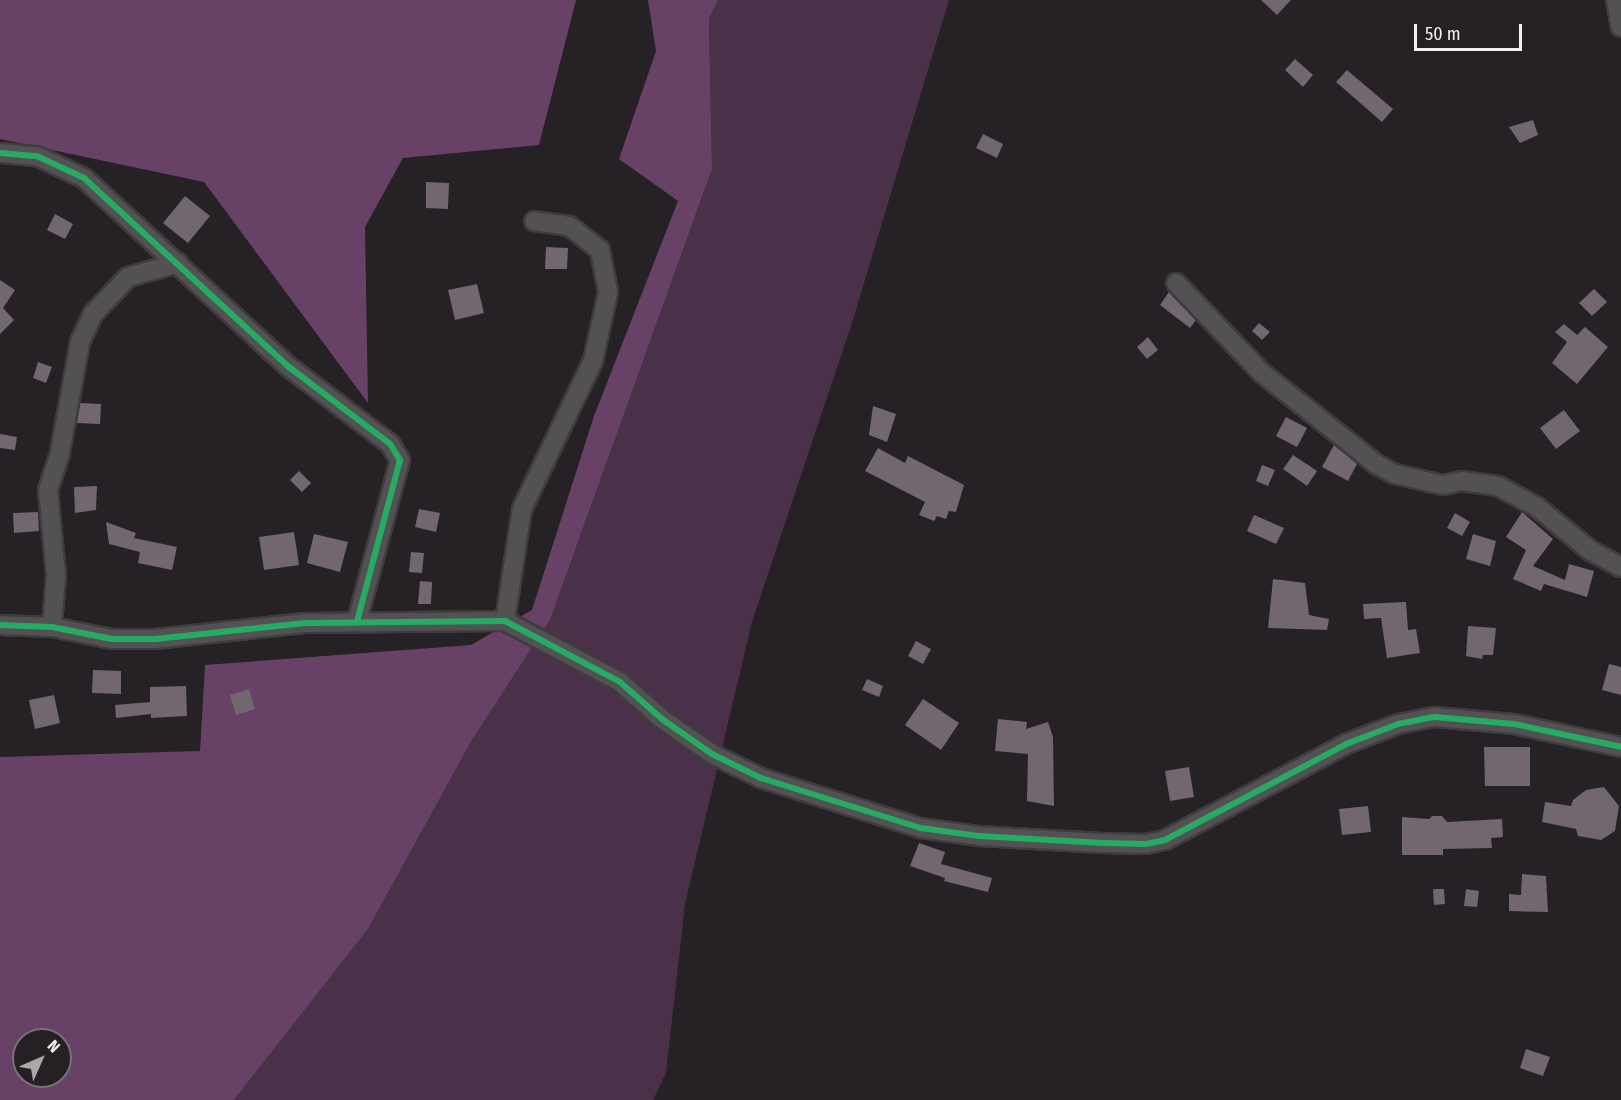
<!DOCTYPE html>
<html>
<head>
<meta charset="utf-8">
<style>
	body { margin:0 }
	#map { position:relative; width:1621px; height:1100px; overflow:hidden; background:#252124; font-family:"Fira Sans Condensed",sans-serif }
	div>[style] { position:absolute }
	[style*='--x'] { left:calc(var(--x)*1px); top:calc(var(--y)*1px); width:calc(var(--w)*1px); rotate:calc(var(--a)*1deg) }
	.green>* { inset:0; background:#4b304a }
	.forest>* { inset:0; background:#684167 }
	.building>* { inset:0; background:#726671 }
	.roads { filter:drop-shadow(2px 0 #3f3c3e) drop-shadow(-2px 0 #3f3c3e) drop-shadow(0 2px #3f3c3e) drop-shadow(0 -2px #3f3c3e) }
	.minor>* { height:18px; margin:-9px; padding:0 9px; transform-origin:9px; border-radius:9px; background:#545154 }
	.cycleway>* { height:6px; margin:-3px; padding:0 3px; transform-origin:3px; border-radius:3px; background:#26ab63 }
	span { translate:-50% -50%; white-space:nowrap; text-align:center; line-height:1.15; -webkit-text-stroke:6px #262025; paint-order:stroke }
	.north { position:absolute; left:12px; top:1028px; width:60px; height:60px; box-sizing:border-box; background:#262025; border:2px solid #777277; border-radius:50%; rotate:45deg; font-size:16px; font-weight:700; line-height:24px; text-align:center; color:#f1eef1 }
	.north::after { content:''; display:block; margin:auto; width:21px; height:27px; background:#aaa6a9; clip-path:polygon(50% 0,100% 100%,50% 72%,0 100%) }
	.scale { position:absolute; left:1414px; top:24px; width:108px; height:27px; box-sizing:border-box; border:3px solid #f1eef1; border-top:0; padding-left:8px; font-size:18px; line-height:21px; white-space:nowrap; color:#f1eef1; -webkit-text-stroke:4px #262025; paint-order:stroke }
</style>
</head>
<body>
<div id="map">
	<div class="green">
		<i style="clip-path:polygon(718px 0,949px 0,853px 320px,752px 622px,685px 904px,666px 1073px,653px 1100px,234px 1100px,368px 929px,472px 740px,550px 620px,712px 169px,709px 19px)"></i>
	</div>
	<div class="forest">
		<i style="clip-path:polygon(0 0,576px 0,539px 145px,403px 158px,365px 227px,368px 403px,204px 182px,0 139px)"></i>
		<i style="clip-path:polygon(evenodd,648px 0,718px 0,709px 19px,712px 169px,550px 620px,472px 740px,368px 929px,234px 1100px,0 1100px,0 757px,200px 751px,205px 665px,471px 645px,532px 610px,594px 416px,678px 201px,619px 159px,656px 51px,648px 0,24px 1040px,60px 1040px,60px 1076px,24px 1076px,24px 1040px)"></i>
	</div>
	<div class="building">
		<i style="clip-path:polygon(1261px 0,1291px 0,1277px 15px)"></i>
		<i style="clip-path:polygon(1295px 59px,1313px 75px,1303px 87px,1285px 70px)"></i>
		<i style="clip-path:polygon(1347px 70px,1393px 109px,1382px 122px,1336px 82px)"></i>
		<i style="clip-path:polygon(1533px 120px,1538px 135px,1520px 143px,1509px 127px)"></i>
		<i style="clip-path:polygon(983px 134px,1003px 144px,997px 158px,976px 148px)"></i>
		<i style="clip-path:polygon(426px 182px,449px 183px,448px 209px,426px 208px)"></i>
		<i style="clip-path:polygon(185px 196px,210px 216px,188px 243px,163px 223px)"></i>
		<i style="clip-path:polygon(55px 214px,73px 224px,65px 239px,47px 230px)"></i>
		<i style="clip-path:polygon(546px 247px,568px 248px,567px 269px,545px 269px)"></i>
		<i style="clip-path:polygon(0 280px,15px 290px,3px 308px,14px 320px,0 334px)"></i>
		<i style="clip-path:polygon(477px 284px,484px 313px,455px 320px,448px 290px)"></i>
		<i style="clip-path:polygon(1594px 289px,1607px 302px,1592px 316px,1579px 303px)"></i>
		<i style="clip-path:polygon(1169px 292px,1196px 320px,1190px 328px,1160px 305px)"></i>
		<i style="clip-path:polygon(1259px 323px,1270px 332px,1262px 340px,1252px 331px)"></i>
		<i style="clip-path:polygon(1564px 324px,1577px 335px,1585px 327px,1608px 347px,1577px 384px,1552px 363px,1567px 342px,1555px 332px)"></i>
		<i style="clip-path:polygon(1148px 337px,1158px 350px,1147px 359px,1137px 347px)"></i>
		<i style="clip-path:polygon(38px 362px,52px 367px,46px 383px,33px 378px)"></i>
		<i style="clip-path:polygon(80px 403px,101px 404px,100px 424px,77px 423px)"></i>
		<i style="clip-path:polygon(873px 406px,896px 414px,887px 442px,869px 435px)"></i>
		<i style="clip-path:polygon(1564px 410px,1580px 431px,1556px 449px,1540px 428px)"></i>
		<i style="clip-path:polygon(1286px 417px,1307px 428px,1297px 447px,1276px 436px)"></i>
		<i style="clip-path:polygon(0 434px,17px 437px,15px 450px,0 448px)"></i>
		<i style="clip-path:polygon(1334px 445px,1357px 464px,1348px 481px,1322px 467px)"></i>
		<i style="clip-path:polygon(878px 448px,905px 463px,908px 456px,964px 485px,956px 512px,949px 511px,946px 519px,937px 516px,934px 521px,919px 515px,925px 502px,865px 471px)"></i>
		<i style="clip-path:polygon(1293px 455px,1317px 471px,1307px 486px,1283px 469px)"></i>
		<i style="clip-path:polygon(1262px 465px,1275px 470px,1268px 486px,1256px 481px)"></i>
		<i style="clip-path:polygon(299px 471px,311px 483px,302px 492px,290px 480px)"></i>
		<i style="clip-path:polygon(97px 486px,96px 510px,75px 513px,74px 487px)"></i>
		<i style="clip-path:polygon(419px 509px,440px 513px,436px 532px,415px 527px)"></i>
		<i style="clip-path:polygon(38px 512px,39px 531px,14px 533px,13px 513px)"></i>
		<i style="clip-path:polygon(1522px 512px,1553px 539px,1533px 566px,1565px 580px,1569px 564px,1594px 571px,1587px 597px,1544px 584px,1541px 591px,1513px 579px,1526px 550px,1506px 537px)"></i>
		<i style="clip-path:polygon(1455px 513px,1470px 522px,1462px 536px,1447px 528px)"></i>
		<i style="clip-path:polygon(1254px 515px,1284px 528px,1276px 544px,1247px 531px)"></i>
		<i style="clip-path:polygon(106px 522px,136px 533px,134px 538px,177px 547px,172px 570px,138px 563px,140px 552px,109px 544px)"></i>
		<i style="clip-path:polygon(294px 532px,299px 565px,264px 570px,259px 537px)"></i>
		<i style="clip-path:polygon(314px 534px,348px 542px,340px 572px,307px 563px)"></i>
		<i style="clip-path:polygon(1473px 534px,1496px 541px,1490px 566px,1466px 559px)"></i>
		<i style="clip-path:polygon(411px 552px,424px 553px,422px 573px,409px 572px)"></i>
		<i style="clip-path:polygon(1273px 579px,1305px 583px,1309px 615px,1329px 619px,1327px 630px,1268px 628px)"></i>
		<i style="clip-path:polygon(420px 581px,432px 582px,431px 604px,418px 604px)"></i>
		<i style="clip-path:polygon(1406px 602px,1408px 630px,1416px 629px,1420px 653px,1387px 658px,1381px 618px,1364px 619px,1363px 604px)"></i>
		<i style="clip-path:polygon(1468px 626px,1496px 628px,1493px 655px,1483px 655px,1482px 659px,1466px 656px)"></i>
		<i style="clip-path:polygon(916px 641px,931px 649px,923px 664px,908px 656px)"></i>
		<i style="clip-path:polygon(1609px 664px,1621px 667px,1621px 695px,1602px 690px)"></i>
		<i style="clip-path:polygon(93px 670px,121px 671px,121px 694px,92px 693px)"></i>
		<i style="clip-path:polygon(867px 679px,883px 686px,879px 697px,862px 690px)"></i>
		<i style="clip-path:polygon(186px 686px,187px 716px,151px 718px,151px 714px,116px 718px,115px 705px,150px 702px,150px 687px)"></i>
		<i style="clip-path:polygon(249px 689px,255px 709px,236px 715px,230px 695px)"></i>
		<i style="clip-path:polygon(54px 695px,60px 723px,35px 729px,29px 700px)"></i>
		<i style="clip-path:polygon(923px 699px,959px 723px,941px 750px,905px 725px)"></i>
		<i style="clip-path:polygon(998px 719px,1027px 722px,1026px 729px,1048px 722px,1053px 737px,1054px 806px,1027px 801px,1028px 754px,995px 751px)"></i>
		<i style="clip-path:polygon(1484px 747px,1530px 747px,1530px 786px,1485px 786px)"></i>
		<i style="clip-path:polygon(1189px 767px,1194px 797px,1170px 801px,1165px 771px)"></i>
		<i style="clip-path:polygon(1604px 787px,1619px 806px,1615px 831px,1601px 840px,1578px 836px,1576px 829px,1542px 822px,1545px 802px,1571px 806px,1573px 800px,1586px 790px)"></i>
		<i style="clip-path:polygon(1368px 806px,1371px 832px,1342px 835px,1339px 809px)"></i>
		<i style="clip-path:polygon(1432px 816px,1442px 816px,1447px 822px,1502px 819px,1503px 837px,1491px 838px,1492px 848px,1443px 849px,1443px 855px,1402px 855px,1402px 817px,1429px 819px)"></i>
		<i style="clip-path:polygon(919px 843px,945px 852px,941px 864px,992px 878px,988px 892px,944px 881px,945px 878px,910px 866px)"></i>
		<i style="clip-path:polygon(1522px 874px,1546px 876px,1548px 912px,1509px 911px,1509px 894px,1521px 895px)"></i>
		<i style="clip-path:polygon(1433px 889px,1444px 889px,1445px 904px,1434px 905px)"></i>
		<i style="clip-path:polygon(1466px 889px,1479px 891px,1477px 907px,1464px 906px)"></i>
		<i style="clip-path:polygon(1526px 1049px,1550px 1057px,1543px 1076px,1520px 1068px)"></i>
	</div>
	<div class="roads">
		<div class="minor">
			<i style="--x:1616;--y:0;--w:27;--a:80"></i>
			<i style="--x:0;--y:153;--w:37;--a:5"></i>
			<i style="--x:37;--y:156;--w:52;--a:25.1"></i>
			<i style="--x:84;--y:178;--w:279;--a:42.7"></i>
			<i style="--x:289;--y:367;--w:127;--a:37.3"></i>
			<i style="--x:390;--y:444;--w:19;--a:58"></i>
			<i style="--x:400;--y:460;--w:168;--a:104.9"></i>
			<i style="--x:1176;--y:283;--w:124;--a:46.3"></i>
			<i style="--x:1262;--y:373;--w:146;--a:38.6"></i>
			<i style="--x:1376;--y:464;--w:21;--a:28"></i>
			<i style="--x:1395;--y:474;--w:49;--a:12.9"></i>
			<i style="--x:1443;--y:485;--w:19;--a:-12"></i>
			<i style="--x:1462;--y:481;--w:36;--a:8"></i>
			<i style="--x:1498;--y:486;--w:44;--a:28.3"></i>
			<i style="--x:1537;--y:507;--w:70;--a:39.2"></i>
			<i style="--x:1591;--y:551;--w:34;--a:28"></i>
			<i style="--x:505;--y:621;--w:113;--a:-81.4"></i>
			<i style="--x:522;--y:509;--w:164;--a:-64.4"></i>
			<i style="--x:593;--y:361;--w:71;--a:-77.7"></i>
			<i style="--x:608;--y:292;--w:43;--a:-100.8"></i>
			<i style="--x:600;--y:250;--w:39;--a:-142"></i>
			<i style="--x:569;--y:226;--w:35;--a:-172"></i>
			<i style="--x:0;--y:625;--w:52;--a:2.2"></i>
			<i style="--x:52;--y:627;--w:61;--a:11.3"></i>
			<i style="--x:112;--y:639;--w:43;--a:0"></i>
			<i style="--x:155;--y:639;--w:151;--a:-6.1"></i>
			<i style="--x:305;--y:623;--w:200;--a:-0.6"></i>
			<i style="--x:505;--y:621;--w:130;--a:27.9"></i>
			<i style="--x:620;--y:682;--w:56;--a:41.4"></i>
			<i style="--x:662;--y:719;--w:61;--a:35"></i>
			<i style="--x:712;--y:754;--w:55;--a:26.1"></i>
			<i style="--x:761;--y:778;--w:168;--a:17.4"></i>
			<i style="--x:921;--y:828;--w:59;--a:7.9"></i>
			<i style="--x:979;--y:836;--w:124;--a:3.2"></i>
			<i style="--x:1103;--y:843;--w:43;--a:1.3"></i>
			<i style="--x:1146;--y:844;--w:19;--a:-12"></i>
			<i style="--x:1165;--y:840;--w:205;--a:-27.9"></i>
			<i style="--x:1346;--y:744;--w:56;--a:-21"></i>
			<i style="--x:1398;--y:724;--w:38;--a:-11"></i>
			<i style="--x:1435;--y:717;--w:79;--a:5.1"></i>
			<i style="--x:1514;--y:724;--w:109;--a:12.1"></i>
			<i style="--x:52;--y:627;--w:52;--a:-85.6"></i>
			<i style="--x:56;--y:575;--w:85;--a:-95.4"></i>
			<i style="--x:48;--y:490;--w:40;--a:-72"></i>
			<i style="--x:60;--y:452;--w:112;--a:-79.7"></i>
			<i style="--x:80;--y:342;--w:31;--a:-65"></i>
			<i style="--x:93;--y:314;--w:51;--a:-46.6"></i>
			<i style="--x:128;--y:277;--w:52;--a:-15.6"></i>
		</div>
	</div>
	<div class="cycleway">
		<i style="--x:0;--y:153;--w:37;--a:5"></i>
		<i style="--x:37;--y:156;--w:52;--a:25.1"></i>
		<i style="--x:84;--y:178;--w:279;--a:42.7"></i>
		<i style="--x:289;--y:367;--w:127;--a:37.3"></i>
		<i style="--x:390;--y:444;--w:19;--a:58"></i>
		<i style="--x:400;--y:460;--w:168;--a:104.9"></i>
		<i style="--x:0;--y:625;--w:52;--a:2.2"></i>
		<i style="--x:52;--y:627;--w:61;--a:11.3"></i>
		<i style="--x:112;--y:639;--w:43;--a:0"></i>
		<i style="--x:155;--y:639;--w:151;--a:-6.1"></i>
		<i style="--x:305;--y:623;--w:200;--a:-0.6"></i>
		<i style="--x:505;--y:621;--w:130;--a:27.9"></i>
		<i style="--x:620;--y:682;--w:56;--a:41.4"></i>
		<i style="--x:662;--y:719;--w:61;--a:35"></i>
		<i style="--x:712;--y:754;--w:55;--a:26.1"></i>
		<i style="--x:761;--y:778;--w:168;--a:17.4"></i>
		<i style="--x:921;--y:828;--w:59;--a:7.9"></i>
		<i style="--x:979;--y:836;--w:124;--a:3.2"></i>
		<i style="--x:1103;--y:843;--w:43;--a:1.3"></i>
		<i style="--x:1146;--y:844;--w:19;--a:-12"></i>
		<i style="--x:1165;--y:840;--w:205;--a:-27.9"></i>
		<i style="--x:1346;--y:744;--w:56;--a:-21"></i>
		<i style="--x:1398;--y:724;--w:38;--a:-11"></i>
		<i style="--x:1435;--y:717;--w:79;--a:5.1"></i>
		<i style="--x:1514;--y:724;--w:109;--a:12.1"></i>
	</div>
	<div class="north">N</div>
	<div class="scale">50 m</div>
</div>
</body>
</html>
